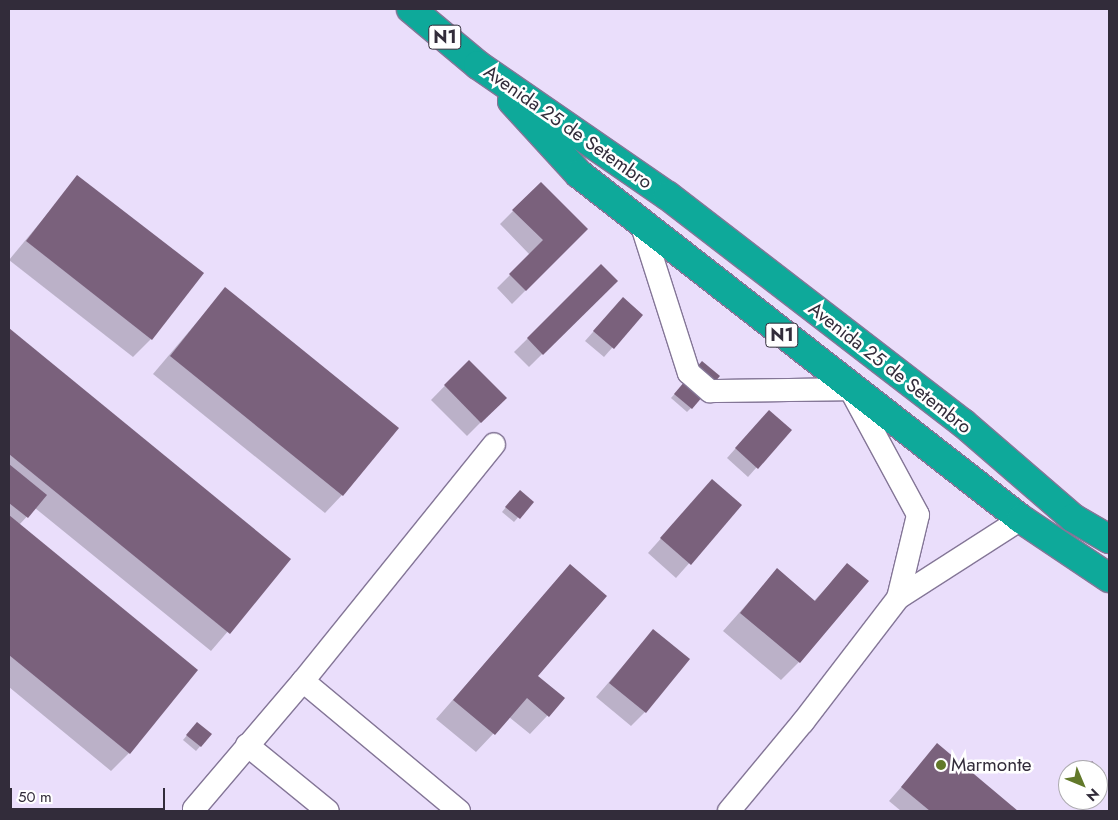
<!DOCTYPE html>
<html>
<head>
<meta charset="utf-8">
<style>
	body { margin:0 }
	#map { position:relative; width:1118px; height:820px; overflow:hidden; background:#eadefb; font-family:Jost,sans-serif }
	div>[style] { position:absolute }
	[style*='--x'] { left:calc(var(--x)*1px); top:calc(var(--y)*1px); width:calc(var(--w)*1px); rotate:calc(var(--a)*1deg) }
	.shadow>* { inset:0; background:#0003 }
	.building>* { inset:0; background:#7a617c }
	.roads { filter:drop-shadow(1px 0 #847697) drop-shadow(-1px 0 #847697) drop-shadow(0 1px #847697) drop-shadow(0 -1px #847697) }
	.minor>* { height:22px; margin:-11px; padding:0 11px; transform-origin:11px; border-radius:11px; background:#fff }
	.highway>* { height:28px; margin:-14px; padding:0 14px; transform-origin:14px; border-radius:14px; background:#0ea99a }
	.dots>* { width:14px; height:14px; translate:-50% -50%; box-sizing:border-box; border:2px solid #fff; border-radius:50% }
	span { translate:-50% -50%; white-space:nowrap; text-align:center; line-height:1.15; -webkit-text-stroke:5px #fff; paint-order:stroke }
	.shield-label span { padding:1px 4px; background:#fff; border:1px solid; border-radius:4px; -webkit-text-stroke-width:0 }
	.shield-label { font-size:18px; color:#322c3a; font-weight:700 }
	.street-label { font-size:19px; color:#322c3a }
	.poi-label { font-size:19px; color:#322c3a }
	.left { translate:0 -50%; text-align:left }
	.frame { position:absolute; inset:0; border:10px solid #322c3a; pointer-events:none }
	.north { position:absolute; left:1058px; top:760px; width:50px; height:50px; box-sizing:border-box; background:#fff; border:1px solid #adabb0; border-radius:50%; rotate:135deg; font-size:14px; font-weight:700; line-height:20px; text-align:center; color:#322c3a }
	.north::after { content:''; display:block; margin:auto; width:18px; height:22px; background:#62792a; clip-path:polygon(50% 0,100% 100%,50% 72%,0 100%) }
	.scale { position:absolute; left:10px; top:788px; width:155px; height:22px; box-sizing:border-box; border:2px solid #322c3a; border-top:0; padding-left:6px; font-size:15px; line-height:18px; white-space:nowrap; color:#322c3a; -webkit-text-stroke:4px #fff; paint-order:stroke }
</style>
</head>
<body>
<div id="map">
	<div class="shadow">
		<i style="clip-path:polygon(78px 177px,151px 339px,133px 357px,9px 260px)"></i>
		<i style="clip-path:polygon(541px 183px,587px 229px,512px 304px,497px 288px,530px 255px,500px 224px)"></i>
		<i style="clip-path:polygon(601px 266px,616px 281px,529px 367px,514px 352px)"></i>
		<i style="clip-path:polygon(225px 289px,342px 495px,325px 513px,153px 374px)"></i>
		<i style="clip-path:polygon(623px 298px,641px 315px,604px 357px,585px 341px)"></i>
		<i style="clip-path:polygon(9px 330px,290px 559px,211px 651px,35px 508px,19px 525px,129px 753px,111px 771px,9px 687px)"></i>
		<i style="clip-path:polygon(469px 361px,505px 398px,467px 436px,431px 400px)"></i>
		<i style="clip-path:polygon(698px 367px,691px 408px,687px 412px,671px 398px)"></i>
		<i style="clip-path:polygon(760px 421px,790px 430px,748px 477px,727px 458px)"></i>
		<i style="clip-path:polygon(712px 481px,740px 506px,676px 578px,648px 553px)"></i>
		<i style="clip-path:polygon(515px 496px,532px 502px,514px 522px,502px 512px)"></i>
		<i style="clip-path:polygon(847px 565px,799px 662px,781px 680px,723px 631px,777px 570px,814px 601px)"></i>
		<i style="clip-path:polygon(570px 566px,537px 676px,563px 699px,530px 734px,509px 717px,476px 752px,436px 719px)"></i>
		<i style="clip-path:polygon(654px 630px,645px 712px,631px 726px,596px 697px)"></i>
		<i style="clip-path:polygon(193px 728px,210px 735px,196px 751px,183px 740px)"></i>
		<i style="clip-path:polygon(938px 745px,1016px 811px,901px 811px,889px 801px)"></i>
	</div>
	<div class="building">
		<i style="clip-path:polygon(77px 175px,204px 273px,152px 340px,26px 241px)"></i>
		<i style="clip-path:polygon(541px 182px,588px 229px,526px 291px,509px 274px,543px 240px,512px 210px)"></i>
		<i style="clip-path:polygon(601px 264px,618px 281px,543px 355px,527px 338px)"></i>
		<i style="clip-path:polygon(225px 287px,399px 428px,343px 496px,170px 356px)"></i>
		<i style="clip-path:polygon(623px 297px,643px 315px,614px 349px,593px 331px)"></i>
		<i style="clip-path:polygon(9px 328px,291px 559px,230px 634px,9px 454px)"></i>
		<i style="clip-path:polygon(469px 360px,507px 398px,481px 423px,444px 385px)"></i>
		<i style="clip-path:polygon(702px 361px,720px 376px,692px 409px,674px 394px)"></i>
		<i style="clip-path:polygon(769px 410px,792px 430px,758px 469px,735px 448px)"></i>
		<i style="clip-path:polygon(9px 464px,47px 495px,28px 518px,9px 503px)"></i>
		<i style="clip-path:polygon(712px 479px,742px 505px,691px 565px,660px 538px)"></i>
		<i style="clip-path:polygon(520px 490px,534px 502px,520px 519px,505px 507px)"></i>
		<i style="clip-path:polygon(9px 515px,198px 670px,130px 754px,9px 655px)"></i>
		<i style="clip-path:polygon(847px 563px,869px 581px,800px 663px,740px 613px,777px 568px,815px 601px)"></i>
		<i style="clip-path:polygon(570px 564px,607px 596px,538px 676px,565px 698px,549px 717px,527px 698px,495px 735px,453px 700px)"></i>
		<i style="clip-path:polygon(653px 629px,690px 659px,646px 713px,609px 683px)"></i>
		<i style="clip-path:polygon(197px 722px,212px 734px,201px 747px,186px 735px)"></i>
		<i style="clip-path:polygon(937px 743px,1018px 811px,930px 811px,901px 787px)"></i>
		<i style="clip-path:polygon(1092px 761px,1105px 773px,1098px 780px,1098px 770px,1084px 770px)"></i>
	</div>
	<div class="roads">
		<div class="minor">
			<i style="--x:641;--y:223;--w:157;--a:72.3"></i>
			<i style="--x:689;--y:373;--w:28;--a:41"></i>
			<i style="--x:710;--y:391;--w:140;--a:-0.8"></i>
			<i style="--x:850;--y:389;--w:143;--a:61.6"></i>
			<i style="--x:918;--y:515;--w:85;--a:103.5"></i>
			<i style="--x:303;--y:681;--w:203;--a:39.8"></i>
			<i style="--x:247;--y:745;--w:104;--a:39.2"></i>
			<i style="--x:194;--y:809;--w:168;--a:-49.6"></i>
			<i style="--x:303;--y:681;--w:304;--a:-51.1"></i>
			<i style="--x:729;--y:811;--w:116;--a:-50.3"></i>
			<i style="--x:803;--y:722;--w:156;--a:-52.5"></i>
			<i style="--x:898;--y:598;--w:146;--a:-32.7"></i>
		</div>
		<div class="highway">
			<i style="--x:411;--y:9;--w:87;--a:39.9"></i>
			<i style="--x:478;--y:65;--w:231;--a:34.6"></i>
			<i style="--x:668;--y:196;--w:372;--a:37.6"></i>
			<i style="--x:963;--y:423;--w:145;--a:40.8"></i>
			<i style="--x:1073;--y:518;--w:42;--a:30.3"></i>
			<i style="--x:512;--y:101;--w:99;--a:47.5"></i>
			<i style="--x:579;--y:174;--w:561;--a:37.97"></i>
			<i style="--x:1021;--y:519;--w:106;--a:33.8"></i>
		</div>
	</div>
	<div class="dots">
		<i style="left:941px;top:765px;background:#62792a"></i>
	</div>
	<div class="shield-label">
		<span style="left:445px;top:37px">N1</span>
		<span style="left:782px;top:335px">N1</span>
	</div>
	<div class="street-label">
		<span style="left:568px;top:127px;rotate:35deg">Avenida 25 de Setembro</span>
		<span style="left:890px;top:368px;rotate:38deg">Avenida 25 de Setembro</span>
	</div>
	<div class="poi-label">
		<span class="left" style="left:951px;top:765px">Marmonte</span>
	</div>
	<div class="frame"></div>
	<div class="north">N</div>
	<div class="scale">50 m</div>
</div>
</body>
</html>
